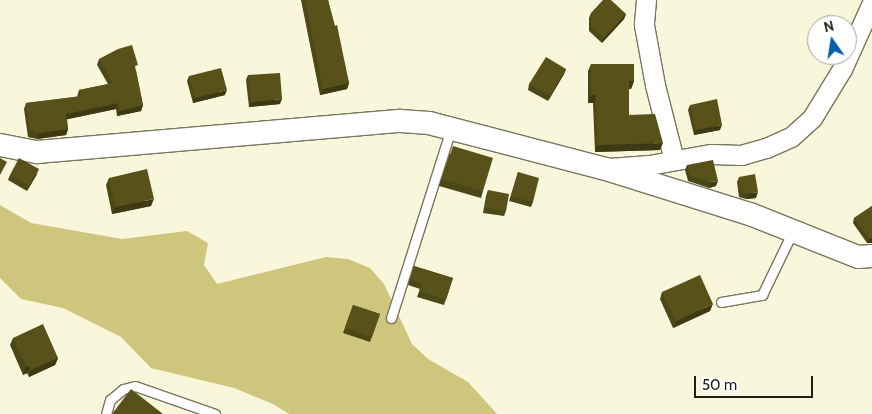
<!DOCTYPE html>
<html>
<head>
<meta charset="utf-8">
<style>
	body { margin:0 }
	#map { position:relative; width:872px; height:414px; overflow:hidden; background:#f8f6db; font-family:Cabin,sans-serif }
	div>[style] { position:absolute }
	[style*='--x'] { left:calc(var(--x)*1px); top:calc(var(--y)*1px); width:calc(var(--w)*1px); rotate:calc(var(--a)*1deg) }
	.forest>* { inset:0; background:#cec67d }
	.roads { filter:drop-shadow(1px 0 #78765e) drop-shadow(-1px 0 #78765e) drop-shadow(0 1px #78765e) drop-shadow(0 -1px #78765e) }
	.service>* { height:9px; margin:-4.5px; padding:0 4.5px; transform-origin:4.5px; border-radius:4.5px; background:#fff }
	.minor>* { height:19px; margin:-9.5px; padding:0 9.5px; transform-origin:9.5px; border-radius:9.5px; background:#fff }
	.tertiary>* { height:22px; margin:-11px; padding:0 11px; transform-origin:11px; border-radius:11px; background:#fff }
	.wall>* { inset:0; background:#4c4716 }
	.shaded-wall>* { inset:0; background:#3e3912 }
	.building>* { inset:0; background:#58521a }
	span { translate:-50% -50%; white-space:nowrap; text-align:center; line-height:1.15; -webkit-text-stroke:5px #fff; paint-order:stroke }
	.north { position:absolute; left:807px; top:15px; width:50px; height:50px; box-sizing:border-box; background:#fff; border:1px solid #a6a5a1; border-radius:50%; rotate:347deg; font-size:14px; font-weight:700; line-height:20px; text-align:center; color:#201f15 }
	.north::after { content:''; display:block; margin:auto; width:18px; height:22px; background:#055eab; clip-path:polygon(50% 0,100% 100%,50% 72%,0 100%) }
	.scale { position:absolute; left:694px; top:376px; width:119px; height:22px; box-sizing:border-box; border:2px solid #201f15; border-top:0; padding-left:6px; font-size:15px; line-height:18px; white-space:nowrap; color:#201f15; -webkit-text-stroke:4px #fff; paint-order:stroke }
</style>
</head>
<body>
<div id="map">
	<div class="forest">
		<i style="clip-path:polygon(0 205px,31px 223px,122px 239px,187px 231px,208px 243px,204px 265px,217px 284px,326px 257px,348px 259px,370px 268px,384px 284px,412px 344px,428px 359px,468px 382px,497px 414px,289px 414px,273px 404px,234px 388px,151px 368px,121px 337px,63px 308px,21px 299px,0 278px)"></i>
	</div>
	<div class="roads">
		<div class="service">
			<i style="--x:721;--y:302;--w:42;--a:-9.7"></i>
			<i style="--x:762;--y:295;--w:71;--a:-64.2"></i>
			<i style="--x:391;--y:318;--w:198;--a:-72.4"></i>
			<i style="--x:106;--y:414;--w:15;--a:-74"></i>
			<i style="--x:110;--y:400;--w:17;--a:-40"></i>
			<i style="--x:123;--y:389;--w:12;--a:-14"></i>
			<i style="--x:135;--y:386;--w:85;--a:19.3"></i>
		</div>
		<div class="minor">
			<i style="--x:646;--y:0;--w:25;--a:95"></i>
			<i style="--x:644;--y:25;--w:61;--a:79.6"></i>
			<i style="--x:655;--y:85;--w:77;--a:75.8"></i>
			<i style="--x:609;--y:168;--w:40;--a:-4.3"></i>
			<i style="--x:649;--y:165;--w:63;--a:-10.1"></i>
			<i style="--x:711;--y:154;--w:30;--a:2"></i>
			<i style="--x:741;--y:155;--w:26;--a:-16"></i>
			<i style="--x:766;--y:148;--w:27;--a:-24"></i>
			<i style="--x:791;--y:137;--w:28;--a:-42"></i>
			<i style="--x:812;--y:118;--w:57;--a:-58.5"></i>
			<i style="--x:842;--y:69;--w:72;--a:-65.6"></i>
		</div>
		<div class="tertiary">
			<i style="--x:0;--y:145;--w:38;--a:11"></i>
			<i style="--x:37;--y:152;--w:365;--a:-4.9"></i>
			<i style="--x:401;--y:121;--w:28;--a:4"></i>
			<i style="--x:429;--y:123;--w:183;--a:14.6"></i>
			<i style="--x:606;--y:169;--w:151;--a:17.4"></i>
			<i style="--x:750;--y:214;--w:116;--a:21.7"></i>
			<i style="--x:858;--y:257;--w:14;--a:-4"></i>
		</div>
	</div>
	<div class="wall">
		<i style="clip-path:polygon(301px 0,328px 0,349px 83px,347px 89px,320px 95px)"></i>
		<i style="clip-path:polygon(591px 13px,626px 14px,624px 19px,602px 43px,589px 31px,589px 18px)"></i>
		<i style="clip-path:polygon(99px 59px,136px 71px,143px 105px,141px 111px,117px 116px,116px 109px,67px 119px,68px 129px,66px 135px,37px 139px,28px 137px,24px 109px,26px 103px,77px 97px,79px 90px,108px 84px,97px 65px)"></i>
		<i style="clip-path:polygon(591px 64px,634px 81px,631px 89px,629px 89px,629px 115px,660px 150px,595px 152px,593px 103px,588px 103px,588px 71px)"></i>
		<i style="clip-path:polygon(566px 69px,564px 74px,548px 101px,528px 90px,529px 84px)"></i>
		<i style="clip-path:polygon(248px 75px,280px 104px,249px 107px,246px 80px)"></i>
		<i style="clip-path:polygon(189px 76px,225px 95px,193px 103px,187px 81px)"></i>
		<i style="clip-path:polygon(690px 105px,720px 130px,694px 135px,688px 110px)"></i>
		<i style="clip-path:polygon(450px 153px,483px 191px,481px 198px,439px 186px)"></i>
		<i style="clip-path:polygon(687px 165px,716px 186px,709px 188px,688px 181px,685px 170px)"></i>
		<i style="clip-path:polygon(518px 172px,533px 202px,531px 207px,509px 201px)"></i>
		<i style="clip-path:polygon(37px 174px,27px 191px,8px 180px,10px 175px)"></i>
		<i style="clip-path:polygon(739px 177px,756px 198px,746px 199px,739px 197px,737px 182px)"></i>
		<i style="clip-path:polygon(109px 178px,151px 206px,112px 214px,106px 185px)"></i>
		<i style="clip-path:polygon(488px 190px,506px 211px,504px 216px,483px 213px,486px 196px)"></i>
		<i style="clip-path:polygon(872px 206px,872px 243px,867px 243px,853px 223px,854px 218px)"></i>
		<i style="clip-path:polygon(414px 266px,453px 278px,444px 305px,417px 297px,420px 289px,408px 285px)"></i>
		<i style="clip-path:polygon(662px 292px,710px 311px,673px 328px,660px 299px)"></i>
		<i style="clip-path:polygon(353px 305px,380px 314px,370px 342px,343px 333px)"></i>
		<i style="clip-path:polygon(13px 338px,58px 358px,55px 365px,29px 377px,27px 373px,23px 375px,10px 345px)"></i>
	</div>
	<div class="shaded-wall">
		<i style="clip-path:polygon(626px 14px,624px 19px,602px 43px,604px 38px)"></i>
		<i style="clip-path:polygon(566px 69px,564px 74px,548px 101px,550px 96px)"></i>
		<i style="clip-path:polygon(629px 81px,634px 81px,631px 89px,627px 89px)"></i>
		<i style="clip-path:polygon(349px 83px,347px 89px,320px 95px,323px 89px)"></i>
		<i style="clip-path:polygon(227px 90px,225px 95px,193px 103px,195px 98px)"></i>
		<i style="clip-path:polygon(591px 95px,596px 95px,593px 103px,588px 103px)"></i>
		<i style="clip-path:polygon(282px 99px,280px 104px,249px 107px,251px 102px)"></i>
		<i style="clip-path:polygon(118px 103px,116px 109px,64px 120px,66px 114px)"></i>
		<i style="clip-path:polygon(143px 105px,141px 111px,117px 116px,119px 111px)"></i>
		<i style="clip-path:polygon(722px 125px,720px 130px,694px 135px,696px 130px)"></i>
		<i style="clip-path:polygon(68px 129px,66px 135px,37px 139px,39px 133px)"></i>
		<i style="clip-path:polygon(663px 143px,660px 150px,595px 152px,597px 145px)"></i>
		<i style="clip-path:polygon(39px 169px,37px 174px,27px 191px,29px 186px)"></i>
		<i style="clip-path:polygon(718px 181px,716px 186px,709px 188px,711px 182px)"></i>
		<i style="clip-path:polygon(758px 192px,756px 198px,746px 199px,748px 194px)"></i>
		<i style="clip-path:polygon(154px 199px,151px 206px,112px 214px,115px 207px)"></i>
		<i style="clip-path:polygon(869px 238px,872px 238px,872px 243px,867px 243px)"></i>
		<i style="clip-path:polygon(713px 304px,710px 311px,673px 328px,676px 321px)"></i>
		<i style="clip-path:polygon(58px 358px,55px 365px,29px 377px,31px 370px)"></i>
		<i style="clip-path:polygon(30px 366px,27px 373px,23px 375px,26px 367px)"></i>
	</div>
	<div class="building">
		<i style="clip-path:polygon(305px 0,328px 0,335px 26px,337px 25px,349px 83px,323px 89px)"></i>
		<i style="clip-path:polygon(603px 0,611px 0,626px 14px,604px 38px,591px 26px,591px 13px)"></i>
		<i style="clip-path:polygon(132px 45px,138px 65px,135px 66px,143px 105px,119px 111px,118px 103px,66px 114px,68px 129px,39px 133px,30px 131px,26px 103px,81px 96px,79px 90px,113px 83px,99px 59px,118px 49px)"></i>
		<i style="clip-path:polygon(546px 57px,566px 69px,550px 96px,529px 84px)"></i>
		<i style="clip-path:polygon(591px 64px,634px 64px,634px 81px,629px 81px,629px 115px,655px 114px,663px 143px,597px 145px,596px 95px,591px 95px)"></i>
		<i style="clip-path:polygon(221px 68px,227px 90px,195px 98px,189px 76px)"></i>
		<i style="clip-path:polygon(280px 73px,282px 99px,251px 102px,248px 75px)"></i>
		<i style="clip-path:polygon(717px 99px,722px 125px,696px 130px,690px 105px)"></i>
		<i style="clip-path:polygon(453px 146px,493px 158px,483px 191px,442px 179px)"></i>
		<i style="clip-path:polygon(0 158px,7px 162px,0 175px)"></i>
		<i style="clip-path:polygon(19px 158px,39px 169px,29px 186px,10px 175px)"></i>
		<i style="clip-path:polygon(713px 160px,718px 181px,711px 182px,690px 176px,687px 165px)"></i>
		<i style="clip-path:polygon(147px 169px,154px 199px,115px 207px,109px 178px)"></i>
		<i style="clip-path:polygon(518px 172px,539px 178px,533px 202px,511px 196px)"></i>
		<i style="clip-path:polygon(755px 174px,758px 192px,748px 194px,741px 192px,739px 177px)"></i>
		<i style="clip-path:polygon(488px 190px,509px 194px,506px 211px,485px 208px)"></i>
		<i style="clip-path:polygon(872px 206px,872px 238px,869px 238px,854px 218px)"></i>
		<i style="clip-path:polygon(414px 266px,453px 278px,446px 300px,419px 291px,422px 283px,410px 280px)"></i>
		<i style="clip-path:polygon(700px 275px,713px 304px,676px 321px,662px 292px)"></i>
		<i style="clip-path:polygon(353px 305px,380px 314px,372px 337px,345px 328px)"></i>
		<i style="clip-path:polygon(43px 324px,58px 358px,31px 370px,30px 366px,26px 367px,13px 338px)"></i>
		<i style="clip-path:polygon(131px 389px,163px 414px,112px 414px)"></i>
	</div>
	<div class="north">N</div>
	<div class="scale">50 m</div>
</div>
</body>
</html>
